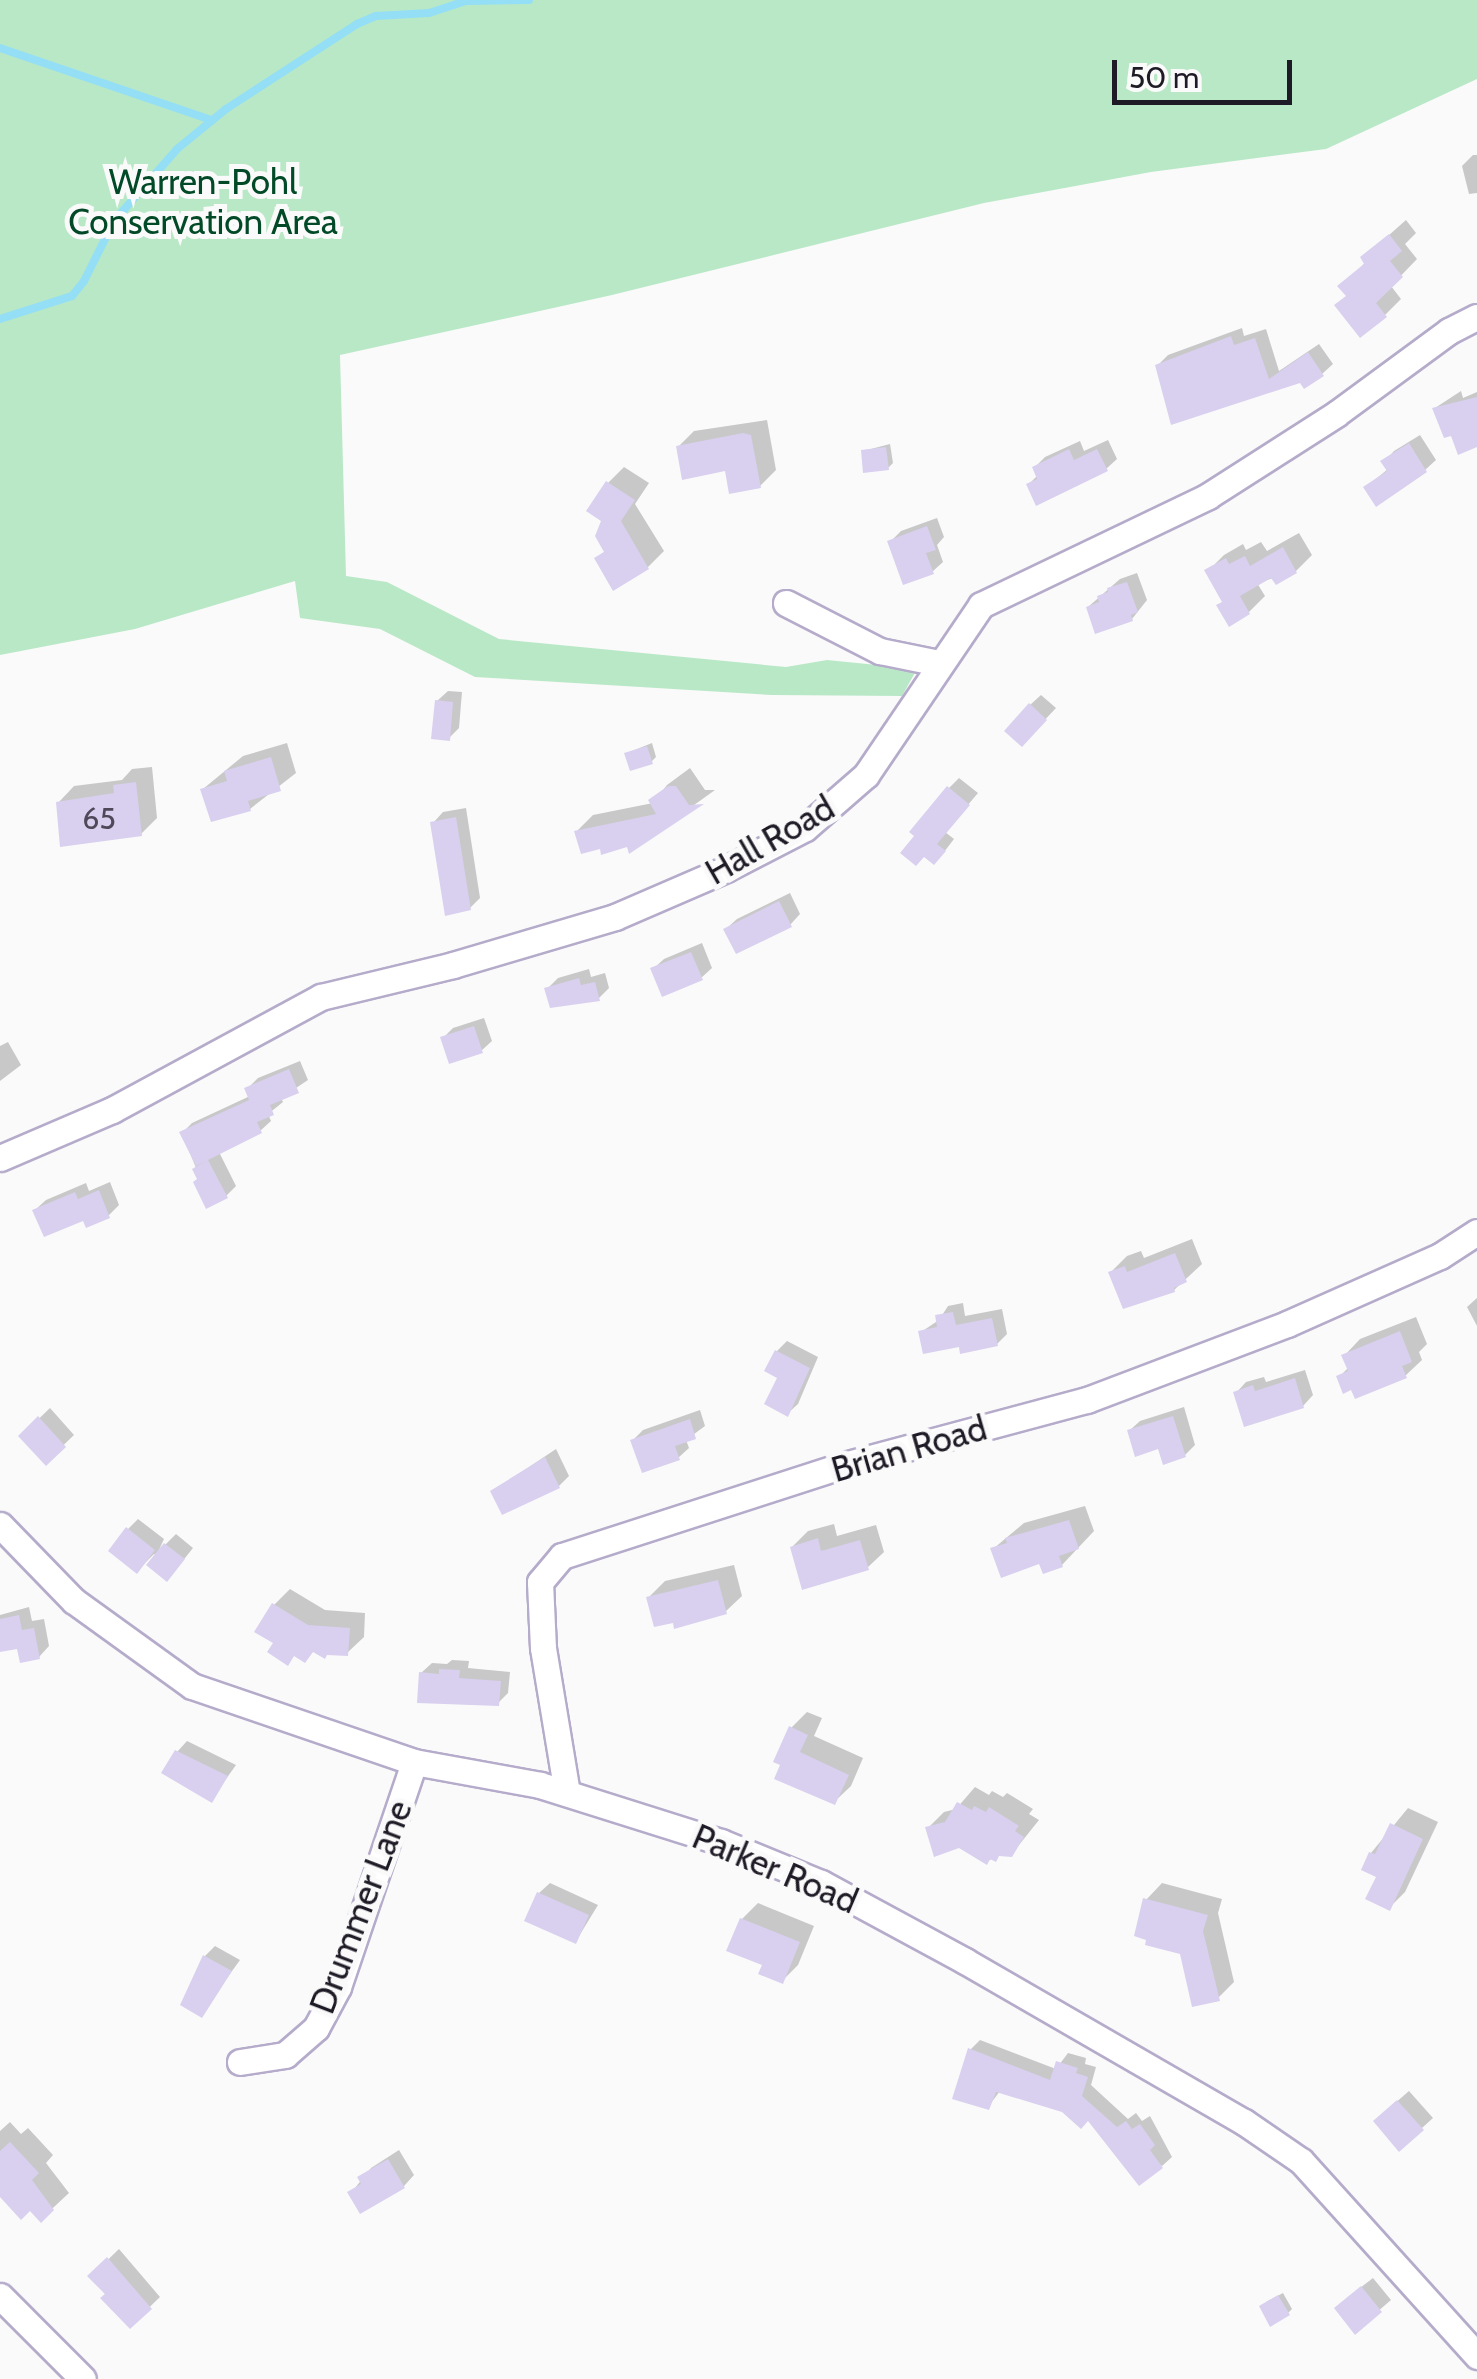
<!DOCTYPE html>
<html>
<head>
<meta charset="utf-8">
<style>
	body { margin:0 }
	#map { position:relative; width:1477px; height:2379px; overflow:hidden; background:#fafafa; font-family:Cabin,sans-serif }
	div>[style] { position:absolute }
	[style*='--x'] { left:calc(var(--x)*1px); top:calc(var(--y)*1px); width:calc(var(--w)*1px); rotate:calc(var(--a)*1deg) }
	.green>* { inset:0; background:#b9e8c7 }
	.shadow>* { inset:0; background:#0003 }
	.stream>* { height:8px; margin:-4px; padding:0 4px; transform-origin:4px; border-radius:4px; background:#94dff5 }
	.building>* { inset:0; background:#d9cfef }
	.roads { filter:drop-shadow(2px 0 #b5abca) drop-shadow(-2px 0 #b5abca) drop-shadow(0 2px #b5abca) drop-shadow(0 -2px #b5abca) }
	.street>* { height:25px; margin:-12.5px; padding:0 12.5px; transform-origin:12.5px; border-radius:12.5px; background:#fff }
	span { translate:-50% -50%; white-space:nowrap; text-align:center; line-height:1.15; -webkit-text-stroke:10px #fafafa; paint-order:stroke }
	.number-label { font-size:30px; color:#4e4858 }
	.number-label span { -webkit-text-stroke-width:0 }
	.park-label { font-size:35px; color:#024a27 }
	.street-label { font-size:35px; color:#1f1b26 }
	.scale { position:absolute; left:1112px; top:60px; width:180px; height:45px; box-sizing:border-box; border:5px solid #1f1b26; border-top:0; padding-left:12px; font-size:30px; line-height:35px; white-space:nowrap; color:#1f1b26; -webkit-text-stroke:8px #fafafa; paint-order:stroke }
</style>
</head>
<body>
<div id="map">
	<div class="green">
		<i style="clip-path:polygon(0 0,1477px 0,1477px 79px,1326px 149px,1151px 172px,984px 203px,612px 295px,340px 355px,346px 576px,387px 582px,499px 639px,786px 667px,827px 660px,917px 669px,902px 696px,772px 695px,475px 677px,380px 629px,300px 618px,295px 581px,135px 629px,0 655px)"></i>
	</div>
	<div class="shadow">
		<i style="clip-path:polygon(1473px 155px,1477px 155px,1477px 193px,1469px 194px,1462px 166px)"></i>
		<i style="clip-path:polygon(1406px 220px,1416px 233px,1405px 244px,1417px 259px,1391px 286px,1401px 299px,1385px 315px,1348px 295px,1341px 286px,1366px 262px,1363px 258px)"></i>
		<i style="clip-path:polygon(1242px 328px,1244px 336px,1266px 329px,1279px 371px,1319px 344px,1333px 364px,1322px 374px,1173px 421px,1158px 365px,1168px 355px)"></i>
		<i style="clip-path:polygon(1461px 391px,1463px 398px,1477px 392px,1477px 444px,1452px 432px,1435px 408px)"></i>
		<i style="clip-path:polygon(767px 420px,776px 470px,760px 486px,678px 447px,694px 431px)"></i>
		<i style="clip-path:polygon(1420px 435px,1436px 460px,1425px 470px,1366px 487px,1388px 469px,1384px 462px,1394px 451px)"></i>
		<i style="clip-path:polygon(1108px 440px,1117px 459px,1106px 469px,1029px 484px,1038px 475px,1035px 467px,1045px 457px,1080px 441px,1084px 451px)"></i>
		<i style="clip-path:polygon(890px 444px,893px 463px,888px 468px,863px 451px)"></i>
		<i style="clip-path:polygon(624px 467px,649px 483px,635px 504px,664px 551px,648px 567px,597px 559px,606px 550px,608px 483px)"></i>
		<i style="clip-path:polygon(937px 518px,944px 537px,937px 545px,943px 562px,932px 572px,890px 542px,901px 531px)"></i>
		<i style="clip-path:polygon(1299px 533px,1312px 555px,1296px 571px,1257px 583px,1265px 596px,1249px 612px,1224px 600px,1208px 571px,1224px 555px,1243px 544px,1246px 550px,1261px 542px,1267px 551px)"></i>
		<i style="clip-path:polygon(1137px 573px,1147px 600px,1132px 619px,1088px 607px,1120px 579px)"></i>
		<i style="clip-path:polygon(448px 691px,462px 692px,459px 728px,449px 738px,437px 701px)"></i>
		<i style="clip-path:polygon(1041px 695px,1056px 708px,1022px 744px,1030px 705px)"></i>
		<i style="clip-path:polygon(287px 743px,296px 773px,250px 809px,203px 789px,243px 756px)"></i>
		<i style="clip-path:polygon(652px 743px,656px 757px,651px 762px,627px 753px)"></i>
		<i style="clip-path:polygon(152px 767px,157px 818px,141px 834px,58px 803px,74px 786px,122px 780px,132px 769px)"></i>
		<i style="clip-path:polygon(690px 768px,705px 790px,715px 790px,630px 851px,628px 844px,577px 831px,593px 815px,653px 803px,667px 785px)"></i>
		<i style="clip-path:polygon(959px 778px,978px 793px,945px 832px,954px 839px,944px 852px,925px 854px,949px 788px)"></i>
		<i style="clip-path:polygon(466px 808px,480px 898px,470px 908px,433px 823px,443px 812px)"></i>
		<i style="clip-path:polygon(790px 893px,800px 914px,790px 925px,726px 929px,737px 919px)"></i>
		<i style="clip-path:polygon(702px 943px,712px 968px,701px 978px,653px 969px,664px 959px)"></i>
		<i style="clip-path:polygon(589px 969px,591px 977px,605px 973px,609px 988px,599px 998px,547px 989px,558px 978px)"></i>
		<i style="clip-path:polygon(484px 1018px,492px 1041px,481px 1051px,443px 1038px,453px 1028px)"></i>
		<i style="clip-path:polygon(8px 1042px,21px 1065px,0 1081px,0 1046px)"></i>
		<i style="clip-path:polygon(300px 1061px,308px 1080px,281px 1098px,283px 1102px,268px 1114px,271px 1121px,260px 1131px,219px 1152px,236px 1186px,226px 1196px,200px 1178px,182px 1133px,192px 1123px,250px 1096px,247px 1089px,258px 1078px)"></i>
		<i style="clip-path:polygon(110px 1182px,119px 1205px,109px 1215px,85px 1217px,35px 1210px,46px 1200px,86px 1183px,89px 1191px)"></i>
		<i style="clip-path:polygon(1192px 1239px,1202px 1264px,1174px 1290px,1111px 1272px,1127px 1256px,1141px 1251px,1144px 1258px)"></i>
		<i style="clip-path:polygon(1477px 1298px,1477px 1326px,1467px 1307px)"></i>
		<i style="clip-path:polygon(963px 1303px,965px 1316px,1002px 1309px,1007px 1334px,997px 1344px,961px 1344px,921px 1332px,939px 1320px,948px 1306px)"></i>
		<i style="clip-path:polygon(1416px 1317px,1427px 1344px,1419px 1352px,1422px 1360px,1405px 1376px,1352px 1387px,1339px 1377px,1349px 1367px,1344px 1356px,1360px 1339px)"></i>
		<i style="clip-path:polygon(787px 1341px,818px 1357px,798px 1404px,787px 1414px,777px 1351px)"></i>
		<i style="clip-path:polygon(1305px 1370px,1313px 1395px,1303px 1406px,1236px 1393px,1246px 1382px,1264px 1377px,1266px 1382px)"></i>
		<i style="clip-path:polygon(1184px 1407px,1195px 1445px,1185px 1455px,1129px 1431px,1140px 1421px)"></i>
		<i style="clip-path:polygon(50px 1408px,74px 1435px,46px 1462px,21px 1436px)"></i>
		<i style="clip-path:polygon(700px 1410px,705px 1426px,686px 1440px,689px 1448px,678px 1458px,633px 1440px,643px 1430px)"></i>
		<i style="clip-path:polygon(556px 1449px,569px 1476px,559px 1486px,493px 1491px)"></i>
		<i style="clip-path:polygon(1085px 1506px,1094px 1531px,1062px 1565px,993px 1549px,1024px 1523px)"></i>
		<i style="clip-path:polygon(138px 1519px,164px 1539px,158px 1552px,176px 1534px,193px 1548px,177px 1568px,154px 1554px,137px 1571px,128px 1529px)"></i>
		<i style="clip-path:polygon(834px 1524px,837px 1536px,876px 1525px,884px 1552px,867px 1568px,792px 1547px,808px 1531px)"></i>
		<i style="clip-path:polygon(734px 1565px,742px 1596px,725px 1612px,649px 1597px,665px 1581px)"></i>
		<i style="clip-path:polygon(290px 1589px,325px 1610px,365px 1613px,364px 1637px,347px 1653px,315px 1650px,296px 1654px,276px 1642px,274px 1605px)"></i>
		<i style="clip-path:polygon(29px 1607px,32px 1621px,44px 1619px,49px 1646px,39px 1657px,19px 1646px,0 1650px,0 1615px)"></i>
		<i style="clip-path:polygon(452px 1660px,469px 1661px,468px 1668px,510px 1672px,508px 1693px,498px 1703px,421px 1673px,432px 1663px,447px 1664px)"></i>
		<i style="clip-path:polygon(807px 1712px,822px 1718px,814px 1736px,863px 1758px,851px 1786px,834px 1802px,777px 1778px,791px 1728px)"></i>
		<i style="clip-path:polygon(187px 1741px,236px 1765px,211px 1800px,177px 1752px)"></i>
		<i style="clip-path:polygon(975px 1787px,989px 1795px,992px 1791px,1003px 1797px,1007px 1793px,1033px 1809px,1029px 1814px,1039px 1820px,1011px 1855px,998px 1854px,987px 1862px,928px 1828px,944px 1812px,956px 1809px)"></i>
		<i style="clip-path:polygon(1408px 1808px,1438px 1822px,1405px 1892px,1389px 1908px,1371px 1853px)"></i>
		<i style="clip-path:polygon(550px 1883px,598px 1905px,576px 1941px,539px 1893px)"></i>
		<i style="clip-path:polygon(1162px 1883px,1222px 1899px,1218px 1913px,1234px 1982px,1218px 1998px,1146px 1900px)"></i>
		<i style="clip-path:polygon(758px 1903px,814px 1926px,798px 1965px,782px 1981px,765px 1964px,742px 1919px)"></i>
		<i style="clip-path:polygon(215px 1946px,240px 1960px,201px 2014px,205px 1956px)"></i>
		<i style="clip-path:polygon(980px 2040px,1056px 2069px,1068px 2053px,1086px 2058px,1085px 2064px,1096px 2067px,1091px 2085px,1128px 2119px,1136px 2113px,1142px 2121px,1150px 2116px,1172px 2157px,1162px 2166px,1089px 2117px,1000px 2091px,988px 2107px,970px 2050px)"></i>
		<i style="clip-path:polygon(1409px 2091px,1433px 2118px,1422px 2128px,1386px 2111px)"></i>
		<i style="clip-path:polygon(10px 2122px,21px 2134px,28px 2128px,53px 2155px,46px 2163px,69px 2193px,41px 2219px,0 2178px,0 2131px)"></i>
		<i style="clip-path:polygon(399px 2150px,414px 2175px,404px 2186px,351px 2193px,371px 2168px)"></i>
		<i style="clip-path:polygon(119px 2249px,160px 2297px,130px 2326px,91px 2276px)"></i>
		<i style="clip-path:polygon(1373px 2278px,1391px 2300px,1355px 2331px,1347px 2298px)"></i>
		<i style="clip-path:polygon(1283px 2293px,1292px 2309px,1288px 2313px,1266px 2302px)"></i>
	</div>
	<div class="stream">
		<i style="--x:0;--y:48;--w:224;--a:18.8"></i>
		<i style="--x:0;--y:319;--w:76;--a:-17.7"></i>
		<i style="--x:72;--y:296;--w:19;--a:-51"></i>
		<i style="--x:84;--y:281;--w:67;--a:-63.4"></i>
		<i style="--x:114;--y:221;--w:96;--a:-48.8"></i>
		<i style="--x:177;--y:149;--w:63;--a:-39.2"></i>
		<i style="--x:226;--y:109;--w:156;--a:-33"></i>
		<i style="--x:357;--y:24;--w:21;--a:-23"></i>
		<i style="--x:376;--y:16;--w:53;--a:-3.2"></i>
		<i style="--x:429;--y:13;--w:39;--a:-18"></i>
		<i style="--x:466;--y:1;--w:63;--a:-0.9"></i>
	</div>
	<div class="building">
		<i style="clip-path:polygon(1389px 234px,1402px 251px,1390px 261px,1403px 277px,1376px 303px,1387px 317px,1360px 338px,1334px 305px,1346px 296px,1337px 286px,1364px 264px,1360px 257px)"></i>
		<i style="clip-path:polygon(1231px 336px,1234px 345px,1255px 338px,1269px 379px,1308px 352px,1324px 376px,1304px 389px,1300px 383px,1171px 425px,1155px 365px)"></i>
		<i style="clip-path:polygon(1477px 397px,1477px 447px,1458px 455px,1451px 436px,1444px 438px,1432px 408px)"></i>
		<i style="clip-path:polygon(743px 433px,751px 435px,761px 488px,729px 494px,725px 471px,682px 480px,676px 446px)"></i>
		<i style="clip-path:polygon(1409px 443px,1427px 472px,1376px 507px,1363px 487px,1387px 471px,1380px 461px)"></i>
		<i style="clip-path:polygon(886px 447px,889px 470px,863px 473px,861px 450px)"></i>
		<i style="clip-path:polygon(1069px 449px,1074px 460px,1097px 449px,1108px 471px,1036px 506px,1026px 484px,1037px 479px,1032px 467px)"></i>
		<i style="clip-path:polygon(606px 481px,635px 500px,621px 521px,649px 569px,613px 591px,594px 558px,604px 552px,595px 536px,601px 521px,586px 511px)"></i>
		<i style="clip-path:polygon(927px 526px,936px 550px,926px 553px,934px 574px,903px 585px,887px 541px)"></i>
		<i style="clip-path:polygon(1283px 547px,1297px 573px,1276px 585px,1271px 578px,1240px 596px,1250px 614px,1229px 627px,1216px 605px,1222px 602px,1204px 570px,1226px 558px,1229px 564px,1245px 556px,1250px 566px)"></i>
		<i style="clip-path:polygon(1127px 582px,1138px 612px,1131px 615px,1133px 621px,1095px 634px,1086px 607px,1099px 602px,1097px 596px,1108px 592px,1107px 588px)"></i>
		<i style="clip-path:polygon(435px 700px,453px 702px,450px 741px,431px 739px)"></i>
		<i style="clip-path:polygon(1029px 703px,1047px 720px,1022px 747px,1004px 731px)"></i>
		<i style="clip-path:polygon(647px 746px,653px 764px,630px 771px,624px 753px)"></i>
		<i style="clip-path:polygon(271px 757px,281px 791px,248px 801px,251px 811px,211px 822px,200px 789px,227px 781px,224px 771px)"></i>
		<i style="clip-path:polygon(136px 782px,142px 836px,60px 847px,56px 802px,114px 793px,113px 785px)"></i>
		<i style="clip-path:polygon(668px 786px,676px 786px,689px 805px,704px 804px,629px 854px,627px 847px,601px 855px,600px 849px,581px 854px,574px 831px,656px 814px,648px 800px)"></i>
		<i style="clip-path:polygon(947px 786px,970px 805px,937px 844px,946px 851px,934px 865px,924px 857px,916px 866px,900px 853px,914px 836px,909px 832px)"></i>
		<i style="clip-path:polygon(456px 817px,471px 910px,445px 916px,430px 822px)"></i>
		<i style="clip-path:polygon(779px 901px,792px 927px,736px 954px,723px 929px)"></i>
		<i style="clip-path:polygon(691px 952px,703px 980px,662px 997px,650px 968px)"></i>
		<i style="clip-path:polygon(579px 978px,581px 985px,595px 982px,600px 1001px,550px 1008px,544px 988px)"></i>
		<i style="clip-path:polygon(474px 1026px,483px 1053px,449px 1064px,440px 1037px)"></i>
		<i style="clip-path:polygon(289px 1069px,299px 1093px,270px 1105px,274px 1115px,257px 1122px,262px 1133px,208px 1160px,228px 1198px,206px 1209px,193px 1182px,197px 1179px,192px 1169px,206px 1161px,196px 1166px,179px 1132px,249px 1100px,244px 1088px)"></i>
		<i style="clip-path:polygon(99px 1190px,110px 1218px,86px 1228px,83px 1221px,44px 1237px,32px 1210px,75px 1192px,78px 1199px)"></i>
		<i style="clip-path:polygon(1175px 1253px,1187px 1282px,1174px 1288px,1175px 1292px,1123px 1309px,1108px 1272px,1125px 1266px,1127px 1272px)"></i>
		<i style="clip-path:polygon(953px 1312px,956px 1325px,992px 1318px,998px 1346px,960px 1354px,959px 1347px,923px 1354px,918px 1331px,937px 1327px,935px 1315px)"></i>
		<i style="clip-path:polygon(1400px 1331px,1412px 1362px,1402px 1366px,1407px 1378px,1355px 1399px,1351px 1390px,1343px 1394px,1336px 1376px,1348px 1371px,1341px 1355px)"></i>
		<i style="clip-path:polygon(775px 1350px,810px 1368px,788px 1417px,764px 1404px,777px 1378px,764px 1371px)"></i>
		<i style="clip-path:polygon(1295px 1378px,1304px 1408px,1244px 1427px,1233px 1392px,1253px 1385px,1255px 1391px)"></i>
		<i style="clip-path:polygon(38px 1416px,66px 1447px,46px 1466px,18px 1436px)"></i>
		<i style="clip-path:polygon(1173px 1416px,1186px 1457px,1163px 1465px,1158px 1449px,1135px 1457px,1127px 1430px)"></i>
		<i style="clip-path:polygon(690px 1419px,696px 1439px,675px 1446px,680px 1460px,642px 1473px,630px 1440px)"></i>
		<i style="clip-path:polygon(545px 1457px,560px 1488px,502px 1515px,490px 1491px)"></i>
		<i style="clip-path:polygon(1069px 1520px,1079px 1549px,1059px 1556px,1063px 1567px,1043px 1574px,1039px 1564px,1001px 1578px,990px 1548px,1007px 1543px,1005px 1538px)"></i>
		<i style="clip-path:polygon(126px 1527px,155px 1550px,137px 1574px,108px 1551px)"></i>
		<i style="clip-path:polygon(818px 1538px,821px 1551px,860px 1540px,869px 1570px,802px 1590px,790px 1547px)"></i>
		<i style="clip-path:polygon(164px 1543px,185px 1559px,167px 1582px,146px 1565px)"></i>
		<i style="clip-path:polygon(718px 1580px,727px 1614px,674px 1629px,673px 1623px,654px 1627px,646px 1597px)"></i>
		<i style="clip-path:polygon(272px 1603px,308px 1625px,350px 1628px,348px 1656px,327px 1655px,325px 1659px,313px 1652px,305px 1663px,294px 1656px,288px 1666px,267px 1652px,273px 1643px,254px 1632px)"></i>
		<i style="clip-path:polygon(19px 1615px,22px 1630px,34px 1628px,40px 1659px,20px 1663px,17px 1649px,0 1652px,0 1619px)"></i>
		<i style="clip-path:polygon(439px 1669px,460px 1670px,459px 1678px,501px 1681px,499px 1706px,417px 1703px,419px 1672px,439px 1674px)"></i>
		<i style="clip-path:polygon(789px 1726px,808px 1735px,800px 1752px,849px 1775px,835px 1805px,774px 1779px,780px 1765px,773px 1762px)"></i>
		<i style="clip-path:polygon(175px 1750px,228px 1776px,212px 1803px,161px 1773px)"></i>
		<i style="clip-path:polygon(957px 1802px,972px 1810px,974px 1806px,986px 1812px,989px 1807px,1019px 1826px,1015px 1831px,1024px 1837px,1012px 1857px,999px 1856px,996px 1862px,990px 1859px,987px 1865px,959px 1848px,934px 1857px,925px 1827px,945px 1822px)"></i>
		<i style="clip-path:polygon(1390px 1823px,1423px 1839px,1390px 1911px,1365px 1899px,1376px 1877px,1361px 1870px,1369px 1852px,1375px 1854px)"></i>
		<i style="clip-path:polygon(537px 1892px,589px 1915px,576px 1944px,524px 1921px)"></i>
		<i style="clip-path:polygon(1143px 1898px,1208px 1915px,1203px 1931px,1220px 2001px,1192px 2007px,1180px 1954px,1145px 1945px,1146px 1940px,1134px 1936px)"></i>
		<i style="clip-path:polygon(740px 1918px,800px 1942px,783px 1984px,758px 1974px,762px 1965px,726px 1951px)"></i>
		<i style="clip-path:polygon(203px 1955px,232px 1971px,202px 2018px,180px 2005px)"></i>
		<i style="clip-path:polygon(968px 2048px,1050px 2080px,1056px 2061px,1078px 2068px,1076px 2073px,1088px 2077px,1082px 2096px,1117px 2127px,1126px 2121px,1132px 2129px,1140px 2124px,1155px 2145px,1150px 2150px,1163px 2168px,1139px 2186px,1088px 2121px,1081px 2129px,1062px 2112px,996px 2092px,989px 2110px,952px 2099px)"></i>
		<i style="clip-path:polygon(1397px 2100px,1424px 2130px,1399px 2152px,1373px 2121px)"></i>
		<i style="clip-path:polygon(10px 2142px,39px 2173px,32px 2180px,54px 2210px,41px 2223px,30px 2211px,21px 2220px,0 2197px,0 2151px)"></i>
		<i style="clip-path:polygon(388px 2159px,405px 2188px,360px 2214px,347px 2192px,361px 2184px,357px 2177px)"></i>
		<i style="clip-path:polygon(107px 2257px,152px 2309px,130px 2329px,100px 2298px,105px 2294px,87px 2276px)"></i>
		<i style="clip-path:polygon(1361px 2286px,1382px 2312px,1355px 2335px,1334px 2308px)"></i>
		<i style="clip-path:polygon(1278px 2295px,1290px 2315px,1270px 2327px,1259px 2306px)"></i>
	</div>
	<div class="roads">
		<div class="street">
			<i style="--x:786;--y:603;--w:106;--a:27.1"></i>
			<i style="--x:880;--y:651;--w:60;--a:11.5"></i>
			<i style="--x:0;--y:1158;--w:122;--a:-23.2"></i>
			<i style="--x:112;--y:1110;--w:238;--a:-28.4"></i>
			<i style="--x:321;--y:997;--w:136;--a:-13.6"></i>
			<i style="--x:453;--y:965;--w:169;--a:-16.5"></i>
			<i style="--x:615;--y:917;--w:121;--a:-23.4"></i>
			<i style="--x:726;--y:869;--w:89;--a:-27.4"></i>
			<i style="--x:805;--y:828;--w:81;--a:-41"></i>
			<i style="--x:866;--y:775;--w:205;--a:-55.9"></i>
			<i style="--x:981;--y:605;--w:252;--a:-25.6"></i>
			<i style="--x:1208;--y:496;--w:152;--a:-32.6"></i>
			<i style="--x:1336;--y:414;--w:140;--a:-36.3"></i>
			<i style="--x:1449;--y:331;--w:31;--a:-27"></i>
			<i style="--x:0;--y:1525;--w:106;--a:45.8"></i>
			<i style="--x:74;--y:1601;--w:145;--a:35.8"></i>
			<i style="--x:192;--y:1686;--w:235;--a:18.9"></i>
			<i style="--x:414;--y:1762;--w:128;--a:10.3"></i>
			<i style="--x:540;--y:1785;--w:190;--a:17.5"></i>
			<i style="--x:721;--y:1842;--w:108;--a:22.3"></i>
			<i style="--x:821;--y:1883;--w:164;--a:28.4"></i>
			<i style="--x:965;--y:1961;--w:322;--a:30"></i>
			<i style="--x:1244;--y:2122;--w:69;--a:34.4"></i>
			<i style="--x:1301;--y:2161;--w:263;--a:47.9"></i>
			<i style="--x:567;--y:1793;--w:147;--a:-99.4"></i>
			<i style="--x:543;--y:1648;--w:66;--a:-92.6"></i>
			<i style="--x:540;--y:1582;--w:34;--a:-50"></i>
			<i style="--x:562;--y:1556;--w:292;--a:-17.9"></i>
			<i style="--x:840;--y:1466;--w:256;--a:-15"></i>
			<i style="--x:1087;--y:1400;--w:214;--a:-20.8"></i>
			<i style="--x:1287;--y:1324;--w:167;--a:-24"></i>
			<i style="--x:1440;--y:1256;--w:44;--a:-33"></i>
			<i style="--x:240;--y:2062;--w:46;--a:-8.8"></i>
			<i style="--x:285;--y:2055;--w:41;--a:-41.1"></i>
			<i style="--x:316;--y:2028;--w:47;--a:-61.8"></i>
			<i style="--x:338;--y:1987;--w:237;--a:-71.3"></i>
			<i style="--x:0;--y:2296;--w:117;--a:45"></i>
		</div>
	</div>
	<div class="number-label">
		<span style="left:99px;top:819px">65</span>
	</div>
	<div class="park-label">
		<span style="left:203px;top:202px">Warren-Pohl<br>Conservation Area</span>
	</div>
	<div class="street-label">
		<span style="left:770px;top:840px;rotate:-30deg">Hall Road</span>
		<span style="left:909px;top:1449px;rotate:-16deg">Brian Road</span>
		<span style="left:775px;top:1869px;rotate:23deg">Parker Road</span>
		<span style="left:361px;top:1907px;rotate:-69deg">Drummer Lane</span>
	</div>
	<div class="scale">50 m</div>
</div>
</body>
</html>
